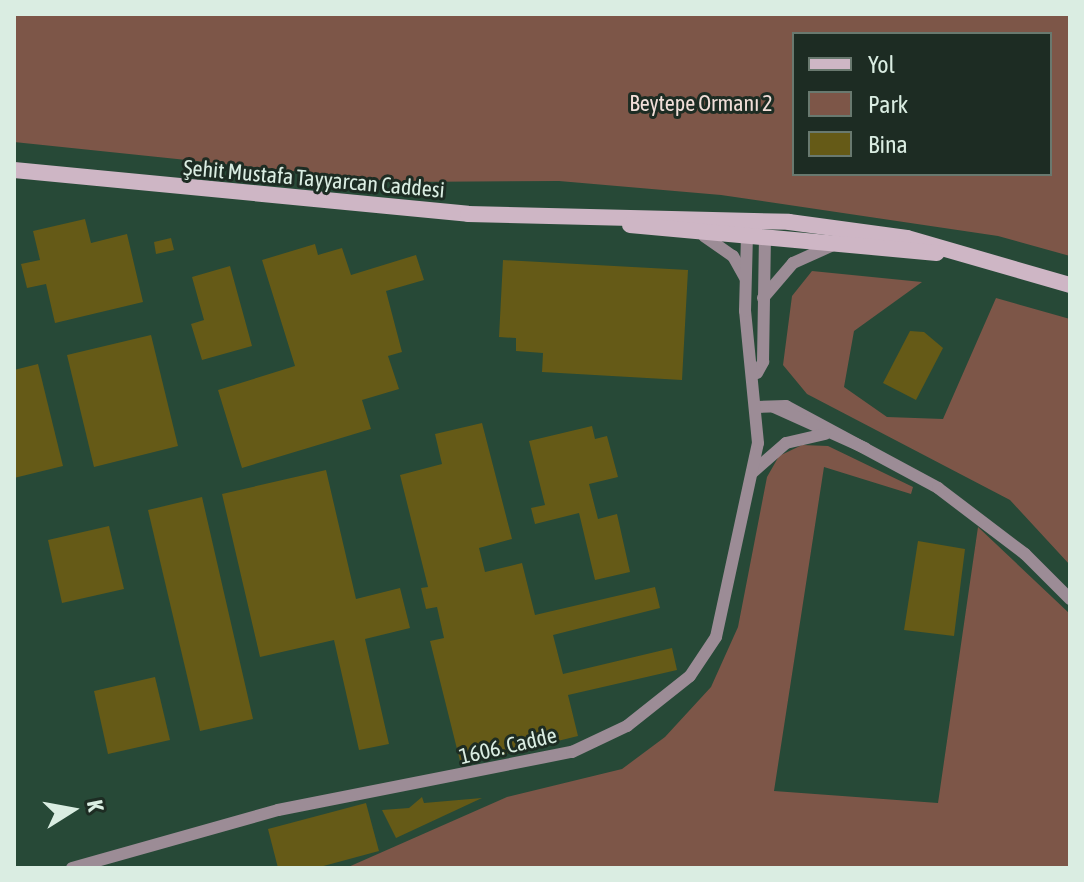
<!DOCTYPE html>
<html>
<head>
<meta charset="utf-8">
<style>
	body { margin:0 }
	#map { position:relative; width:1084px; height:882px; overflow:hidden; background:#274937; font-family:"Asap Condensed",sans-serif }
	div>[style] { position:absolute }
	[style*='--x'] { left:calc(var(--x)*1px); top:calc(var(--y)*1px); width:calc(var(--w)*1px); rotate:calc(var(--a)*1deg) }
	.green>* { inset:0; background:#7d5648 }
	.building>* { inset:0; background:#655a17 }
	.street>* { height:12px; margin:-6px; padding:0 6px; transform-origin:6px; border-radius:6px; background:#9c8c96 }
	.secondary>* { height:16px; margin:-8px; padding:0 8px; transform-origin:8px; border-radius:8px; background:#ceb6c5 }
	span { translate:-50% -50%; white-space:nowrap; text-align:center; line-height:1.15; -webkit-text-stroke:6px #1d2c23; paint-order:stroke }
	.park-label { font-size:22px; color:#f1ded8 }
	.street-label { font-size:22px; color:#daede2 }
	.frame { position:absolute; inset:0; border:16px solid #daede2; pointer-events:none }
	.legend { position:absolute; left:792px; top:32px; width:260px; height:144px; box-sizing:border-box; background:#1d2c23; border:2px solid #69796f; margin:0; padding:10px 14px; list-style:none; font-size:24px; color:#daede2 }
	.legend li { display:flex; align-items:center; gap:16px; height:40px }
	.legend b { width:40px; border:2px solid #69796f }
	.north { position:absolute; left:32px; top:770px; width:80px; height:80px; -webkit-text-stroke:6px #1d2c23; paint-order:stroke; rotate:79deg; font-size:22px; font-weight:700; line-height:32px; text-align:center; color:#daede2 }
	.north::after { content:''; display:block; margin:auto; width:28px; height:36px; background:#daede2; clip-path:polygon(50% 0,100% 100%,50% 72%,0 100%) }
</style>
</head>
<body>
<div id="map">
	<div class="green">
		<i style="clip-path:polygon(evenodd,14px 14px,1070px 14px,1070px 256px,998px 236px,721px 195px,559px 181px,397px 182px,14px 142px,14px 14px,794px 34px,1050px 34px,1050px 174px,794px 174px,794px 34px)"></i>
		<i style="clip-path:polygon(812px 271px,922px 282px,854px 331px,844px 387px,887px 417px,943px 419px,996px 298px,1070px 319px,1070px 565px,1010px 500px,807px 394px,783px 365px,792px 296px)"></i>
		<i style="clip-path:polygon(802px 445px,828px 446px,913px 487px,911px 494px,824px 467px,774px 791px,938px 803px,978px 527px,1070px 614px,1070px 868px,346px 868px,507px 797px,622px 769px,665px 737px,711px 687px,738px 627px,767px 477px,779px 456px)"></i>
	</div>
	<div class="building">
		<i style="clip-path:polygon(85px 219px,91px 243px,127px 234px,143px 302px,55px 323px,46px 284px,27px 288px,21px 264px,40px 260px,33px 231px)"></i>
		<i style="clip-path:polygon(171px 238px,174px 250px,156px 254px,154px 242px)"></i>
		<i style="clip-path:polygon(315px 244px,318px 255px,342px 248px,351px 275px,416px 255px,424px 280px,386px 291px,402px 352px,388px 356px,399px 389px,362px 400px,371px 429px,242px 468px,218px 390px,295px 366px,262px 260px)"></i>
		<i style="clip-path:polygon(503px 260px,688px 270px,682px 380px,542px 372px,543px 353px,516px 351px,516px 338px,499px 337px)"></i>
		<i style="clip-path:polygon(230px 266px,252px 346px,202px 360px,191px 324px,204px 320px,192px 277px)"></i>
		<i style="clip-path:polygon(910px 331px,924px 332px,943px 348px,916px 400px,883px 383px)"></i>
		<i style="clip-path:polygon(151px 335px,178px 446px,94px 467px,67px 355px)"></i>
		<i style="clip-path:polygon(38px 364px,63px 466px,14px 478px,14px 370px)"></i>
		<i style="clip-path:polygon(482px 423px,512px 539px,479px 548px,485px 572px,522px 563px,535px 615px,655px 587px,660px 608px,553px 635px,563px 674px,672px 648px,677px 670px,568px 695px,578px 736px,461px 765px,430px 641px,444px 638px,437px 607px,426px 609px,421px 588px,428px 587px,400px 475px,442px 464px,435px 434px)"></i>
		<i style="clip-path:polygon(592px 426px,595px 439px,607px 436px,618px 477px,589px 484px,598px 519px,617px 514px,630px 572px,595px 580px,579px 513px,535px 524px,531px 508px,545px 505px,529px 441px)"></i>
		<i style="clip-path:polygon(326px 470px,356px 599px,400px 588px,410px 628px,365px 639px,389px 744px,359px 750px,334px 640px,260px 657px,222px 494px)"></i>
		<i style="clip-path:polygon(202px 497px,253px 719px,200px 731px,148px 510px)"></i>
		<i style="clip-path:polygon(109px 526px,124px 589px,62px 603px,48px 540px)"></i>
		<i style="clip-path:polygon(918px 541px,965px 549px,954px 636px,904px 630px)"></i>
		<i style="clip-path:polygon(155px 677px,170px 740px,108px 754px,94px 691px)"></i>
		<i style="clip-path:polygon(422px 797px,424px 803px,482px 798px,396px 838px,382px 810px,409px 808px)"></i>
		<i style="clip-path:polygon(366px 803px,379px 851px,316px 868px,278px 868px,268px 829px)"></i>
	</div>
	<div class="street">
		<i style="--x:704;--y:236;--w:35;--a:35"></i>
		<i style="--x:733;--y:256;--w:25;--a:61"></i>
		<i style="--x:763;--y:298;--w:46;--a:-49.4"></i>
		<i style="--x:793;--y:263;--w:42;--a:-24.1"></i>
		<i style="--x:757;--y:373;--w:13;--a:-61"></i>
		<i style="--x:763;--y:362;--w:125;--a:-89.1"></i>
		<i style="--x:757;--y:407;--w:29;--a:-2"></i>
		<i style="--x:786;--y:406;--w:173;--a:28.3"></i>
		<i style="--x:938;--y:488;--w:109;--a:37.2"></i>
		<i style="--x:1025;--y:554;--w:64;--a:45"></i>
		<i style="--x:774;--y:407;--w:100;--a:24.3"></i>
		<i style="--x:753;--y:472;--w:44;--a:-41.3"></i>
		<i style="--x:786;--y:443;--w:40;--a:-13"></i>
		<i style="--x:72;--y:868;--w:214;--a:-15.7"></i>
		<i style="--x:278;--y:810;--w:300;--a:-11.2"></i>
		<i style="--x:572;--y:752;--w:61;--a:-25.3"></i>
		<i style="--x:627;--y:726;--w:80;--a:-38.4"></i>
		<i style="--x:690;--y:676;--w:47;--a:-56.3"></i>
		<i style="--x:716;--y:637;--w:198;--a:-77.8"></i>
		<i style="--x:758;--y:443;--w:133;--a:-95.6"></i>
		<i style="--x:745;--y:311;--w:74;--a:-88.5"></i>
	</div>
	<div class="secondary">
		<i style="--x:14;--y:170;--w:456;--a:5.5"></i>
		<i style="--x:468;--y:214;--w:321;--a:1.4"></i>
		<i style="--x:789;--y:222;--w:119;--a:7.7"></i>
		<i style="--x:907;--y:238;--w:170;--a:16.1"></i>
		<i style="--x:630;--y:225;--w:308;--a:5.2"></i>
	</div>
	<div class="park-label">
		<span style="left:701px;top:104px">Beytepe Ormanı 2</span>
	</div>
	<div class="street-label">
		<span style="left:314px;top:179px;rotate:5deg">Şehit Mustafa Tayyarcan Caddesi</span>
		<span style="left:508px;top:746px;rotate:-13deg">1606. Cadde</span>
	</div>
	<div class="frame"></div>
	<ul class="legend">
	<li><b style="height:10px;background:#ceb6c5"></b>Yol</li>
	<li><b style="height:22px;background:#7d5648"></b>Park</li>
	<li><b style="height:22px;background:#655a17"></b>Bina</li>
	</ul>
	<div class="north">K</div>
</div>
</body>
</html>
